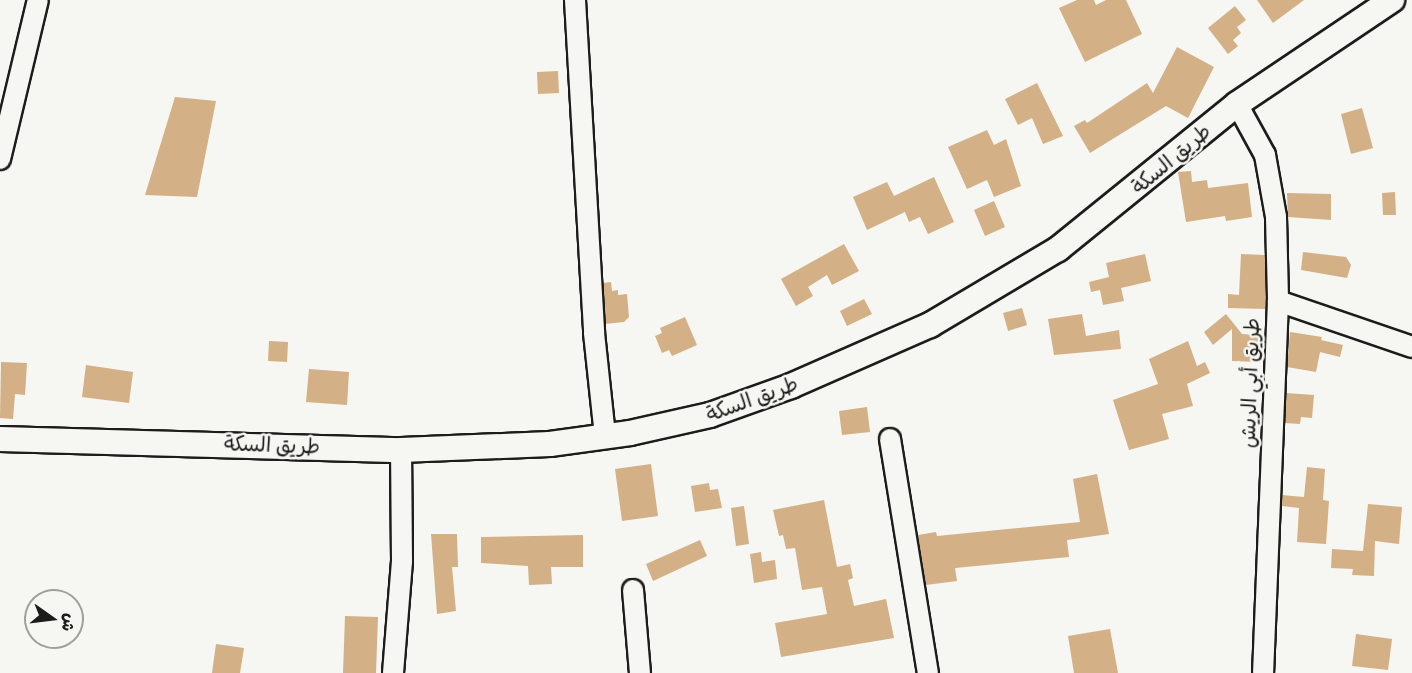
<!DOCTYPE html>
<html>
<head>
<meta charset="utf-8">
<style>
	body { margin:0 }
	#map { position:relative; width:1412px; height:673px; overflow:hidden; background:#f6f6f2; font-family:Delius,"Playpen Sans Arabic",sans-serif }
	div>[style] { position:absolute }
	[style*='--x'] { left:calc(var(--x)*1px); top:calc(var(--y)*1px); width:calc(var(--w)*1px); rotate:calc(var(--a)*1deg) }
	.building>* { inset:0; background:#d3b085 }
	.roads { filter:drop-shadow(2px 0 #1c1c1c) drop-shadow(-2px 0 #1c1c1c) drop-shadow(0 2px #1c1c1c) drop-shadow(0 -2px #1c1c1c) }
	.minor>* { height:20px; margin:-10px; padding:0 10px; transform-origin:10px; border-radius:10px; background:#f6f6f2 }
	.major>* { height:24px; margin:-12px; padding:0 12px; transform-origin:12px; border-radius:12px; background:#f6f6f2 }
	span { translate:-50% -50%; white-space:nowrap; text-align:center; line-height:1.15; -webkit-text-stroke:5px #f6f6f2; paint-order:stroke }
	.street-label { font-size:21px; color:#1c1c1c }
	.north { position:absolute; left:24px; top:589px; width:60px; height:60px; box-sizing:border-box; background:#f6f6f2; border:2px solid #9f9f9c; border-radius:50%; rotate:104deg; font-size:16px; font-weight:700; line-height:24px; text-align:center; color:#1c1c1c }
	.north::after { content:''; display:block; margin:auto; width:21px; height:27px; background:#1c1c1c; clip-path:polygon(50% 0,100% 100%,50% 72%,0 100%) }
</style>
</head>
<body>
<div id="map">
	<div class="building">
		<i style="clip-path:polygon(1077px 0,1094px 0,1096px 5px,1106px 0,1126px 0,1142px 34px,1085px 62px,1059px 8px)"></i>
		<i style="clip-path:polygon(1257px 0,1304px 0,1273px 23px)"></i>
		<i style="clip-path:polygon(1235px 6px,1246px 20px,1237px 27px,1241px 33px,1233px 40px,1238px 46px,1228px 54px,1208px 28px)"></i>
		<i style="clip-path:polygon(1177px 47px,1214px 67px,1188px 118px,1166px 106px,1090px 153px,1074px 126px,1085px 120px,1087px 123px,1147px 83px,1153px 93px)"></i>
		<i style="clip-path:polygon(558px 71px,559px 93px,538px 94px,537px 72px)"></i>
		<i style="clip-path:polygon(1037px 83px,1063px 136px,1043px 144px,1032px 118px,1018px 125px,1005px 99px)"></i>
		<i style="clip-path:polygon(175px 97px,216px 101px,197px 197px,145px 195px)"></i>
		<i style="clip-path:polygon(1362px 108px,1373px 148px,1351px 154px,1341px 114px)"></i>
		<i style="clip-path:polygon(987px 130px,994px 145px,1006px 139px,1021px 186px,994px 197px,987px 180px,967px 189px,948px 147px)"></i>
		<i style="clip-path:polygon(1191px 171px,1192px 182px,1207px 180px,1208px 188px,1248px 183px,1252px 217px,1226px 221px,1225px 216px,1186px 222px,1178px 172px)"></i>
		<i style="clip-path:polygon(934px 177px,954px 222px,928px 234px,920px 217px,909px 222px,905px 212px,867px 230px,853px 197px,887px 182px,894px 196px)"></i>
		<i style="clip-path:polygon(1395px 192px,1396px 215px,1383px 215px,1382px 193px)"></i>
		<i style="clip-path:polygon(1287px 193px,1331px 194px,1331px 220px,1288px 217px)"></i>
		<i style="clip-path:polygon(994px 201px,1005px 227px,985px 236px,974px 210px)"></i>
		<i style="clip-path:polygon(844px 244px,859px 271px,832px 285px,827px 275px,808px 287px,813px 296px,796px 306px,781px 279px)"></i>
		<i style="clip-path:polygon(1303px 252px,1346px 257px,1351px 265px,1347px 278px,1301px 270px)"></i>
		<i style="clip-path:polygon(1145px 254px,1151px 281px,1121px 288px,1124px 301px,1103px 305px,1100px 290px,1091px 292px,1089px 282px,1109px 277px,1106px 263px)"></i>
		<i style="clip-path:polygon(1241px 254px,1265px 255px,1266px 309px,1228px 308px,1228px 294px,1239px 295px)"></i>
		<i style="clip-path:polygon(611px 282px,612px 291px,618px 290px,618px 295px,627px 294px,629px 317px,624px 322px,605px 324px,603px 283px)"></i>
		<i style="clip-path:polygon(864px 299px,872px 314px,847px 326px,840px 311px)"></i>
		<i style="clip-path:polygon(1022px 308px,1027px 325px,1008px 331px,1003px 313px)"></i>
		<i style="clip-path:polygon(1082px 314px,1086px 336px,1119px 330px,1121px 349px,1054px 355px,1048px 319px)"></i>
		<i style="clip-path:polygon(1226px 314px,1242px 334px,1258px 335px,1258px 362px,1232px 361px,1232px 329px,1213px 345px,1204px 332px)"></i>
		<i style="clip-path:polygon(685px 317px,697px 345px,672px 356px,669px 350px,662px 353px,655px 336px,662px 333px,660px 328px)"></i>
		<i style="clip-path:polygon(1290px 332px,1322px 337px,1321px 340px,1343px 345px,1340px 357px,1320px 352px,1316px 372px,1287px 367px)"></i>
		<i style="clip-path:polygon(269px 341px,288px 342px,287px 362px,268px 361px)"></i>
		<i style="clip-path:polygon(1188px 341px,1197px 366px,1205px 362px,1210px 373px,1187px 384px,1193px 406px,1162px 414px,1169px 439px,1129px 450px,1113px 400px,1158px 384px,1149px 359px)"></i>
		<i style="clip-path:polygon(1px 362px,27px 363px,25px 395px,15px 394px,13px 419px,0 418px)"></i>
		<i style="clip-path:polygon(86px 365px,133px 372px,129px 403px,82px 397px)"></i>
		<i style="clip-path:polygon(309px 369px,349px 372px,347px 405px,306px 402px)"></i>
		<i style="clip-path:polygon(1286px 393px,1314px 395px,1312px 418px,1301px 417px,1300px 424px,1285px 423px)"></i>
		<i style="clip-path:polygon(867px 407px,870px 432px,842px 435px,839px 411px)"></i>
		<i style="clip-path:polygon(651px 464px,658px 516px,622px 521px,615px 469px)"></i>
		<i style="clip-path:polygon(1307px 467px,1325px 469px,1323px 500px,1329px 501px,1326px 544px,1297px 542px,1299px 508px,1282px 506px,1282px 495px,1304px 497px)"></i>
		<i style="clip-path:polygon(1097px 474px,1109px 534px,1067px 540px,1069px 557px,955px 568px,957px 581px,926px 585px,918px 535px,936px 532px,937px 536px,1080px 522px,1073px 479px)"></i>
		<i style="clip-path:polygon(709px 483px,710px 490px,718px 489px,722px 508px,695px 512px,691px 486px)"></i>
		<i style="clip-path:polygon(824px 500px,837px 567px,850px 564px,853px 578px,848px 580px,854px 606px,886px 599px,894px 638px,781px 657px,775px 623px,827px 614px,822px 587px,802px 590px,795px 548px,786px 549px,783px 535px,779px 536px,773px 510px)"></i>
		<i style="clip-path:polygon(1368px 504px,1402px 507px,1399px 544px,1375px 541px,1374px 576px,1352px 575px,1353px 569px,1331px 568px,1332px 549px,1363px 551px)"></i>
		<i style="clip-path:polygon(744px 506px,749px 544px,736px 546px,731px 508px)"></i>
		<i style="clip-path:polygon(431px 534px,457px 534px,458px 567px,452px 567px,456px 611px,437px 614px)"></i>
		<i style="clip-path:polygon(583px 535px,583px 567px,551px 567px,552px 584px,529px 585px,528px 566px,481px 563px,481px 537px)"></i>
		<i style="clip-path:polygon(700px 540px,707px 556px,653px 581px,646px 564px)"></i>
		<i style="clip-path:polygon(761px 552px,762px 562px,775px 560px,777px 579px,754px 583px,750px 554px)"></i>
		<i style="clip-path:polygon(345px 616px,378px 617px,376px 673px,343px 673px)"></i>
		<i style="clip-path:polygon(1110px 629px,1118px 673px,1074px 673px,1068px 636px)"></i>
		<i style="clip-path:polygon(1356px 634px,1392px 639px,1388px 670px,1352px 666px)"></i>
		<i style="clip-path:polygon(216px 644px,244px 648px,240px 673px,212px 673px)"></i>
	</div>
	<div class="roads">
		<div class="minor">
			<i style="--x:575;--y:0;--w:334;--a:86.7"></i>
			<i style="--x:594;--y:333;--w:104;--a:83.9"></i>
			<i style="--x:1237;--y:104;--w:58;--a:61.2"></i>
			<i style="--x:1265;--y:155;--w:63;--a:79.9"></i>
			<i style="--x:1276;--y:217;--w:84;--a:88.6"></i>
			<i style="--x:1278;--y:301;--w:372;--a:92.3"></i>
			<i style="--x:0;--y:159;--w:163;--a:-76.6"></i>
			<i style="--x:1278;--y:301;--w:142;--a:18.9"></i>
			<i style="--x:890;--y:439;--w:237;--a:80.8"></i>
			<i style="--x:633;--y:590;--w:83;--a:85.2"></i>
			<i style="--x:393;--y:673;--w:112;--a:-85.4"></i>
			<i style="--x:402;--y:561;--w:111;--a:-90.5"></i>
		</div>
		<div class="major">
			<i style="--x:0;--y:439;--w:401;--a:1.6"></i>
			<i style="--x:401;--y:450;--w:149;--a:-2.3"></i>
			<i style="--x:550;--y:444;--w:81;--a:-7.8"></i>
			<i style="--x:630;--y:433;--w:82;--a:-12.7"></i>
			<i style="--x:710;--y:415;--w:86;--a:-19.7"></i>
			<i style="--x:791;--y:386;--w:152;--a:-23.7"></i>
			<i style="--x:930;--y:325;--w:149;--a:-30.7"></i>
			<i style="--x:1058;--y:249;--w:230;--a:-39"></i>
			<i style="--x:1237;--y:104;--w:187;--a:-33.9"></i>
		</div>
	</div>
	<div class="street-label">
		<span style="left:1171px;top:159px;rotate:-40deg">طريق السكة</span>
		<span style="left:1250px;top:383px;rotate:-88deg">طريق أبي الريش</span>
		<span style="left:752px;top:399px;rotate:-20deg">طريق السكة</span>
		<span style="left:272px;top:445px;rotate:2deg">طريق السكة</span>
	</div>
	<div class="north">ش</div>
</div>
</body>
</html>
